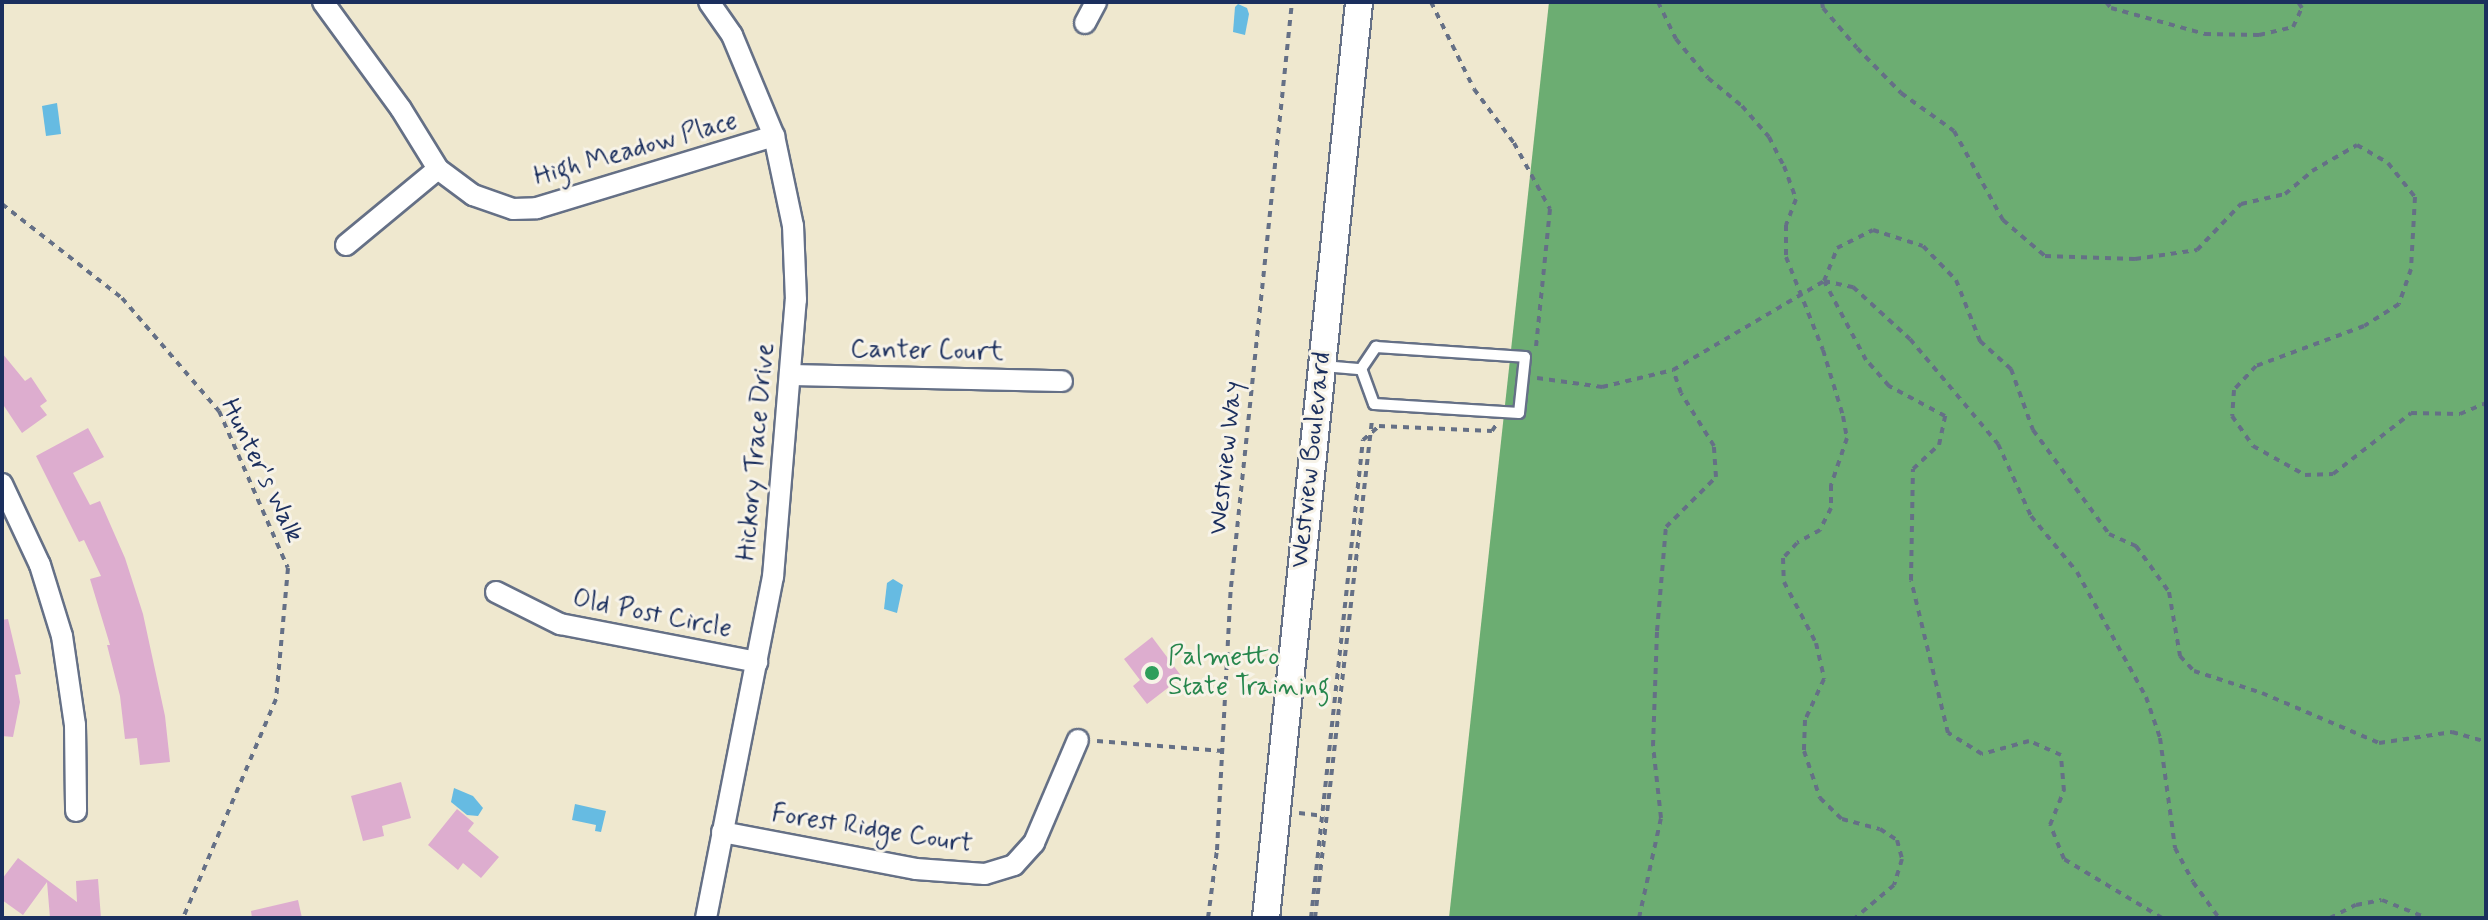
<!DOCTYPE html>
<html>
<head>
<meta charset="utf-8">
<style>
	body { margin:0 }
	#map { position:relative; width:2488px; height:920px; overflow:hidden; background:#efe8cf; font-family:Mynerve,sans-serif }
	div>[style] { position:absolute }
	[style*='--x'] { left:calc(var(--x)*1px); top:calc(var(--y)*1px); width:calc(var(--w)*1px); rotate:calc(var(--a)*1deg) }
	.forest>* { inset:0; background:#6cad72 }
	.water>* { inset:0; background:#66bbe2 }
	.building>* { inset:0; background:#ddadcf }
	.path>* { height:4px; margin-top:-2px; transform-origin:0; background:repeating-linear-gradient(90deg,#657086 0 6px,transparent 0 12px) }
	.roads { filter:drop-shadow(2px 0 #657086) drop-shadow(-2px 0 #657086) drop-shadow(0 2px #657086) drop-shadow(0 -2px #657086) }
	.service>* { height:10px; margin:-5px; padding:0 5px; transform-origin:5px; border-radius:5px; background:#fff }
	.minor>* { height:20px; margin:-10px; padding:0 10px; transform-origin:10px; border-radius:10px; background:#fff }
	.tertiary>* { height:26px; margin:-13px; padding:0 13px; transform-origin:13px; border-radius:13px; background:#fff }
	.dots>* { width:22px; height:22px; translate:-50% -50%; box-sizing:border-box; border:4px solid #f7f3e8; border-radius:50% }
	span { translate:-50% -50%; white-space:nowrap; text-align:center; line-height:1.15; -webkit-text-stroke:6px #f7f3e8; paint-order:stroke }
	.street-label { font-size:26px; color:#1b2f5e }
	.leisure-label { font-size:26px; color:#27864d }
	.left { translate:0 -50%; text-align:left }
	.frame { position:absolute; inset:0; border:4px solid #1b2f5e; pointer-events:none }
</style>
</head>
<body>
<div id="map">
	<div class="forest">
		<i style="clip-path:polygon(1549px 2px,2486px 2px,2486px 918px,1449px 918px)"></i>
	</div>
	<div class="water">
		<i style="clip-path:polygon(1238px 4px,1247px 8px,1249px 14px,1245px 35px,1233px 32px,1235px 7px)"></i>
		<i style="clip-path:polygon(57px 103px,61px 134px,46px 136px,42px 106px)"></i>
		<i style="clip-path:polygon(893px 579px,903px 585px,897px 613px,884px 609px,887px 583px)"></i>
		<i style="clip-path:polygon(454px 788px,473px 796px,483px 808px,478px 816px,467px 815px,451px 802px)"></i>
		<i style="clip-path:polygon(575px 804px,606px 811px,601px 832px,595px 831px,596px 825px,572px 820px)"></i>
	</div>
	<div class="building">
		<i style="clip-path:polygon(2px 353px,25px 381px,31px 377px,47px 401px,40px 406px,47px 415px,22px 433px,2px 403px)"></i>
		<i style="clip-path:polygon(88px 428px,104px 457px,73px 473px,90px 505px,100px 501px,125px 558px,143px 614px,165px 716px,170px 762px,140px 765px,137px 738px,125px 739px,120px 696px,107px 645px,110px 645px,90px 579px,101px 576px,84px 540px,79px 542px,36px 456px)"></i>
		<i style="clip-path:polygon(8px 619px,21px 674px,15px 675px,20px 702px,13px 737px,2px 736px,2px 620px)"></i>
		<i style="clip-path:polygon(1152px 637px,1182px 677px,1147px 704px,1133px 686px,1140px 680px,1124px 659px)"></i>
		<i style="clip-path:polygon(401px 782px,411px 818px,382px 826px,384px 836px,363px 841px,351px 796px)"></i>
		<i style="clip-path:polygon(457px 809px,474px 823px,468px 831px,499px 857px,481px 878px,463px 863px,458px 870px,428px 845px)"></i>
		<i style="clip-path:polygon(18px 858px,77px 902px,76px 881px,98px 879px,101px 918px,50px 918px,47px 882px,23px 915px,2px 900px,2px 879px)"></i>
		<i style="clip-path:polygon(298px 900px,302px 918px,252px 918px,251px 911px)"></i>
	</div>
	<div class="path">
		<i style="--x:1431;--y:2;--w:97;--a:63.7"></i>
		<i style="--x:1474;--y:89;--w:67;--a:53.5"></i>
		<i style="--x:1514;--y:143;--w:75;--a:61.4"></i>
		<i style="--x:1550;--y:209;--w:138;--a:95.8"></i>
		<i style="--x:1658;--y:2;--w:41;--a:64.1"></i>
		<i style="--x:1676;--y:39;--w:50;--a:50.6"></i>
		<i style="--x:1708;--y:78;--w:44;--a:39.5"></i>
		<i style="--x:1742;--y:106;--w:41;--a:48.9"></i>
		<i style="--x:1769;--y:137;--w:33;--a:63"></i>
		<i style="--x:1784;--y:166;--w:35;--a:70"></i>
		<i style="--x:1796;--y:199;--w:28;--a:111"></i>
		<i style="--x:1786;--y:225;--w:32;--a:90"></i>
		<i style="--x:1786;--y:257;--w:100;--a:68.3"></i>
		<i style="--x:1823;--y:350;--w:69;--a:73.1"></i>
		<i style="--x:1843;--y:416;--w:22;--a:80"></i>
		<i style="--x:1847;--y:438;--w:50;--a:108.8"></i>
		<i style="--x:1831;--y:485;--w:23;--a:90"></i>
		<i style="--x:1831;--y:508;--w:25;--a:117"></i>
		<i style="--x:1820;--y:530;--w:26;--a:151"></i>
		<i style="--x:1797;--y:543;--w:21;--a:133"></i>
		<i style="--x:1783;--y:558;--w:24;--a:88"></i>
		<i style="--x:1784;--y:582;--w:69;--a:62.3"></i>
		<i style="--x:1816;--y:643;--w:37;--a:77"></i>
		<i style="--x:1824;--y:679;--w:45;--a:114.9"></i>
		<i style="--x:1805;--y:720;--w:31;--a:92"></i>
		<i style="--x:1804;--y:751;--w:50;--a:71.2"></i>
		<i style="--x:1820;--y:798;--w:30;--a:44"></i>
		<i style="--x:1842;--y:819;--w:39;--a:15"></i>
		<i style="--x:1880;--y:829;--w:20;--a:33"></i>
		<i style="--x:1897;--y:840;--w:20;--a:75"></i>
		<i style="--x:1902;--y:859;--w:27;--a:107"></i>
		<i style="--x:1894;--y:885;--w:51;--a:139.8"></i>
		<i style="--x:1822;--y:2;--w:6;--a:81"></i>
		<i style="--x:1823;--y:8;--w:52;--a:49.6"></i>
		<i style="--x:1857;--y:48;--w:63;--a:45.6"></i>
		<i style="--x:1901;--y:93;--w:65;--a:35.6"></i>
		<i style="--x:1954;--y:131;--w:102;--a:61.2"></i>
		<i style="--x:2003;--y:220;--w:55;--a:40.6"></i>
		<i style="--x:2045;--y:256;--w:90;--a:1.9"></i>
		<i style="--x:2135;--y:259;--w:63;--a:-8.3"></i>
		<i style="--x:2197;--y:250;--w:64;--a:-46.3"></i>
		<i style="--x:2241;--y:204;--w:45;--a:-12.8"></i>
		<i style="--x:2285;--y:194;--w:35;--a:-40"></i>
		<i style="--x:2312;--y:171;--w:52;--a:-30"></i>
		<i style="--x:2357;--y:145;--w:36;--a:30"></i>
		<i style="--x:2388;--y:163;--w:43;--a:51.5"></i>
		<i style="--x:2415;--y:197;--w:72;--a:93.2"></i>
		<i style="--x:2411;--y:269;--w:37;--a:109"></i>
		<i style="--x:2399;--y:304;--w:41;--a:147.8"></i>
		<i style="--x:2364;--y:326;--w:115;--a:159.7"></i>
		<i style="--x:2256;--y:366;--w:33;--a:133"></i>
		<i style="--x:2234;--y:390;--w:26;--a:94"></i>
		<i style="--x:2232;--y:416;--w:37;--a:55"></i>
		<i style="--x:2253;--y:446;--w:60;--a:29.1"></i>
		<i style="--x:2305;--y:475;--w:28;--a:-2"></i>
		<i style="--x:2333;--y:474;--w:99;--a:-38"></i>
		<i style="--x:2411;--y:413;--w:49;--a:1.2"></i>
		<i style="--x:2460;--y:414;--w:28;--a:-23"></i>
		<i style="--x:2106;--y:2;--w:8;--a:50"></i>
		<i style="--x:2111;--y:8;--w:98;--a:15.5"></i>
		<i style="--x:2205;--y:34;--w:54;--a:1.1"></i>
		<i style="--x:2259;--y:35;--w:35;--a:-13"></i>
		<i style="--x:2293;--y:27;--w:21;--a:-65"></i>
		<i style="--x:2302;--y:8;--w:7;--a:-124"></i>
		<i style="--x:2;--y:204;--w:152;--a:38.1"></i>
		<i style="--x:122;--y:298;--w:149;--a:49.4"></i>
		<i style="--x:219;--y:411;--w:171;--a:66.3"></i>
		<i style="--x:288;--y:568;--w:132;--a:95.2"></i>
		<i style="--x:276;--y:699;--w:238;--a:113"></i>
		<i style="--x:1537;--y:378;--w:66;--a:7.9"></i>
		<i style="--x:1602;--y:387;--w:73;--a:-13.5"></i>
		<i style="--x:1673;--y:370;--w:175;--a:-30.5"></i>
		<i style="--x:1824;--y:281;--w:30;--a:12"></i>
		<i style="--x:1853;--y:287;--w:77;--a:42.4"></i>
		<i style="--x:1910;--y:339;--w:137;--a:50"></i>
		<i style="--x:1998;--y:444;--w:79;--a:65.4"></i>
		<i style="--x:2031;--y:516;--w:72;--a:50.6"></i>
		<i style="--x:2077;--y:572;--w:143;--a:61.1"></i>
		<i style="--x:2146;--y:697;--w:43;--a:71.1"></i>
		<i style="--x:2160;--y:738;--w:111;--a:82.2"></i>
		<i style="--x:2175;--y:848;--w:38;--a:62"></i>
		<i style="--x:2193;--y:882;--w:44;--a:54.2"></i>
		<i style="--x:1097;--y:741;--w:126;--a:4.5"></i>
		<i style="--x:1299;--y:813;--w:23;--a:7"></i>
		<i style="--x:1208;--y:918;--w:69;--a:-82.5"></i>
		<i style="--x:1217;--y:850;--w:263;--a:-87"></i>
		<i style="--x:1231;--y:587;--w:588;--a:-84.05"></i>
		<i style="--x:1311;--y:918;--w:481;--a:-83.8"></i>
		<i style="--x:1363;--y:440;--w:21;--a:-41"></i>
		<i style="--x:1379;--y:426;--w:113;--a:2.5"></i>
		<i style="--x:1492;--y:431;--w:7;--a:-56"></i>
		<i style="--x:1315;--y:918;--w:501;--a:-83.47"></i>
		<i style="--x:1639;--y:918;--w:102;--a:-77.6"></i>
		<i style="--x:1661;--y:818;--w:72;--a:-96.3"></i>
		<i style="--x:1653;--y:746;--w:115;--a:-88"></i>
		<i style="--x:1657;--y:631;--w:104;--a:-85.1"></i>
		<i style="--x:1666;--y:527;--w:71;--a:-45"></i>
		<i style="--x:1716;--y:477;--w:31;--a:-94"></i>
		<i style="--x:1714;--y:446;--w:62;--a:-121.9"></i>
		<i style="--x:1681;--y:393;--w:24;--a:-109"></i>
		<i style="--x:2162;--y:918;--w:114;--a:-149"></i>
		<i style="--x:2064;--y:859;--w:37;--a:-112"></i>
		<i style="--x:2050;--y:825;--w:37;--a:-68"></i>
		<i style="--x:2064;--y:791;--w:36;--a:-95"></i>
		<i style="--x:2061;--y:755;--w:35;--a:-156"></i>
		<i style="--x:2029;--y:741;--w:49;--a:164.5"></i>
		<i style="--x:1982;--y:754;--w:40;--a:-148"></i>
		<i style="--x:1948;--y:733;--w:157;--a:-103.6"></i>
		<i style="--x:1911;--y:580;--w:111;--a:-89"></i>
		<i style="--x:1913;--y:469;--w:35;--a:-43"></i>
		<i style="--x:1939;--y:445;--w:30;--a:-78"></i>
		<i style="--x:1945;--y:416;--w:64;--a:-151.8"></i>
		<i style="--x:1889;--y:386;--w:35;--a:-131"></i>
		<i style="--x:1866;--y:360;--w:89;--a:-118"></i>
		<i style="--x:1824;--y:281;--w:35;--a:-68"></i>
		<i style="--x:1837;--y:248;--w:40;--a:-26.6"></i>
		<i style="--x:1873;--y:230;--w:52;--a:17.7"></i>
		<i style="--x:1923;--y:246;--w:47;--a:45.9"></i>
		<i style="--x:1956;--y:280;--w:66;--a:68.5"></i>
		<i style="--x:1980;--y:341;--w:42;--a:42.1"></i>
		<i style="--x:2011;--y:369;--w:65;--a:70.2"></i>
		<i style="--x:2033;--y:430;--w:129;--a:53.8"></i>
		<i style="--x:2109;--y:534;--w:30;--a:24"></i>
		<i style="--x:2136;--y:546;--w:57;--a:54.3"></i>
		<i style="--x:2169;--y:592;--w:65;--a:80.2"></i>
		<i style="--x:2180;--y:656;--w:21;--a:47"></i>
		<i style="--x:2194;--y:671;--w:71;--a:17.9"></i>
		<i style="--x:2262;--y:693;--w:127;--a:23.1"></i>
		<i style="--x:2379;--y:743;--w:74;--a:-8.6"></i>
		<i style="--x:2452;--y:732;--w:35;--a:16"></i>
		<i style="--x:2330;--y:918;--w:29;--a:-27"></i>
		<i style="--x:2356;--y:905;--w:26;--a:-11"></i>
		<i style="--x:2382;--y:900;--w:48;--a:21.8"></i>
	</div>
	<div class="roads">
		<div class="service">
			<i style="--x:1323;--y:366;--w:38;--a:5"></i>
			<i style="--x:1361;--y:369;--w:27;--a:-56"></i>
			<i style="--x:1376;--y:347;--w:149;--a:3.8"></i>
			<i style="--x:1525;--y:357;--w:56;--a:96.1"></i>
			<i style="--x:1519;--y:413;--w:145;--a:-176.4"></i>
			<i style="--x:1374;--y:404;--w:37;--a:-110"></i>
		</div>
		<div class="minor">
			<i style="--x:323;--y:2;--w:132;--a:53.9"></i>
			<i style="--x:401;--y:109;--w:70;--a:58.3"></i>
			<i style="--x:438;--y:169;--w:44;--a:36.6"></i>
			<i style="--x:473;--y:195;--w:42;--a:19.3"></i>
			<i style="--x:513;--y:209;--w:24;--a:-2"></i>
			<i style="--x:537;--y:208;--w:248;--a:-16.9"></i>
			<i style="--x:1085;--y:23;--w:24;--a:-62"></i>
			<i style="--x:346;--y:245;--w:119;--a:-39.6"></i>
			<i style="--x:791;--y:375;--w:271;--a:1.3"></i>
			<i style="--x:2;--y:484;--w:89;--a:64.9"></i>
			<i style="--x:40;--y:565;--w:74;--a:72.8"></i>
			<i style="--x:62;--y:636;--w:90;--a:81.7"></i>
			<i style="--x:75;--y:725;--w:86;--a:89.3"></i>
			<i style="--x:496;--y:592;--w:72;--a:26.6"></i>
			<i style="--x:560;--y:624;--w:201;--a:10.9"></i>
			<i style="--x:722;--y:832;--w:197;--a:10.8"></i>
			<i style="--x:916;--y:869;--w:69;--a:4.1"></i>
			<i style="--x:985;--y:874;--w:30;--a:-17"></i>
			<i style="--x:1014;--y:865;--w:30;--a:-48"></i>
			<i style="--x:1034;--y:843;--w:112;--a:-66.9"></i>
			<i style="--x:706;--y:918;--w:348;--a:-78.9"></i>
			<i style="--x:773;--y:577;--w:278;--a:-85.3"></i>
			<i style="--x:796;--y:300;--w:74;--a:-92.3"></i>
			<i style="--x:793;--y:226;--w:92;--a:-101.9"></i>
			<i style="--x:774;--y:136;--w:109;--a:-112.6"></i>
			<i style="--x:732;--y:35;--w:40;--a:-124.9"></i>
		</div>
		<div class="tertiary">
			<i style="--x:1266;--y:918;--w:921;--a:-84.2"></i>
		</div>
	</div>
	<div class="dots">
		<i style="left:1152px;top:673px;background:#2e9e5b"></i>
	</div>
	<div class="street-label">
		<span style="left:636px;top:150px;rotate:-16deg">High Meadow Place</span>
		<span style="left:927px;top:352px;rotate:1deg">Canter Court</span>
		<span style="left:757px;top:452px;rotate:-85deg">Hickory Trace Drive</span>
		<span style="left:1227px;top:458px;rotate:-84deg">Westview Way</span>
		<span style="left:1312px;top:460px;rotate:-84deg">Westview Boulevard</span>
		<span style="left:261px;top:471px;rotate:64deg">Hunter's Walk</span>
		<span style="left:652px;top:615px;rotate:11deg">Old Post Circle</span>
		<span style="left:872px;top:830px;rotate:9deg">Forest Ridge Court</span>
	</div>
	<div class="leisure-label">
		<span class="left" style="left:1168px;top:673px">Palmetto<br>State Training</span>
	</div>
	<div class="frame"></div>
</div>
</body>
</html>
